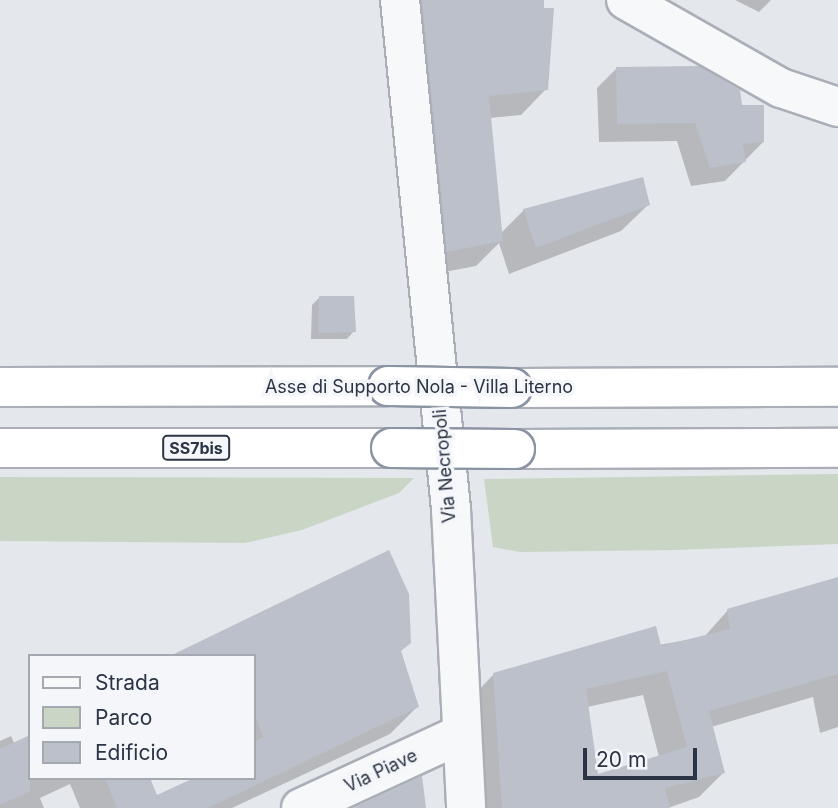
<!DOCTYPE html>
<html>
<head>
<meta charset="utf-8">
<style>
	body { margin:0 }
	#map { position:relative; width:838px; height:808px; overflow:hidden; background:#e4e7ec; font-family:Inter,sans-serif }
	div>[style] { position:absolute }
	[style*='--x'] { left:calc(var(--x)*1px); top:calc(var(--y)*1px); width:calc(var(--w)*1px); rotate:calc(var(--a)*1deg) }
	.green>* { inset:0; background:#c9d6c5 }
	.shadow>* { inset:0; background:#0003 }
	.building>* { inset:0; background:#bbc0ca }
	.roads { filter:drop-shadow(2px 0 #a9aeb7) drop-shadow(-2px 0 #a9aeb7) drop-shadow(0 2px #a9aeb7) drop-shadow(0 -2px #a9aeb7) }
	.minor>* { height:38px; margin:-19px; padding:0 19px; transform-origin:19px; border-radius:19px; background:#f7f8fa }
	.trunk>* { height:38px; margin:-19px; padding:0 19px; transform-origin:19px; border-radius:19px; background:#fff }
	.bridges { filter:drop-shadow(2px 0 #8b94a3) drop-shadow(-2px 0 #8b94a3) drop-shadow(0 2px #8b94a3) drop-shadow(0 -2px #8b94a3) }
	.trunk-bridge>* { height:38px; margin:-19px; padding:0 19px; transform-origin:19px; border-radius:19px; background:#fff }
	span { translate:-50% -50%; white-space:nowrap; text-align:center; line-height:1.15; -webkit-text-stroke:7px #f4f6f9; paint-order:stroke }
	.shield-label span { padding:2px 5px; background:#f4f6f9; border:2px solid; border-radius:5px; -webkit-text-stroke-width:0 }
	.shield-label { font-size:16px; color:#2b3445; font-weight:700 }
	.street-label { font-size:18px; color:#2b3445 }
	.legend { position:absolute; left:28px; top:654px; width:228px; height:126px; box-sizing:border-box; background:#f4f6f9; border:2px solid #a4a8b1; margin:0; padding:9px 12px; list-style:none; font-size:21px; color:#2b3445 }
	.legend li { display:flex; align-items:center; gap:14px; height:35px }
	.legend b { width:35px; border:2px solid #a4a8b1 }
	.scale { position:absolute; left:583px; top:748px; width:114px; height:32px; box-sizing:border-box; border:4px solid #2b3445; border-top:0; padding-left:9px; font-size:21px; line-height:24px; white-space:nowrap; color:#2b3445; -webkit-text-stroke:5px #f4f6f9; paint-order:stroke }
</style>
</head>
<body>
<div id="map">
	<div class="green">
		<i style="clip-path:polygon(838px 474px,838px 544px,675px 550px,520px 552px,493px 547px,484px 479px)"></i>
		<i style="clip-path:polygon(0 477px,414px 478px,399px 493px,302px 530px,245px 543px,0 541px)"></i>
	</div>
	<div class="shadow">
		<i style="clip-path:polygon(391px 0,542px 0,546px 89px,521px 115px,490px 118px,501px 233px,524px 210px,648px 205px,621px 231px,509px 274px,499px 243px,476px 266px,423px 276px)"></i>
		<i style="clip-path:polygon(735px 0,771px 0,759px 12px)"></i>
		<i style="clip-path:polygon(616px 69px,740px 107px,763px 142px,725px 181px,691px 186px,677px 141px,599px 142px,597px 88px)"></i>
		<i style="clip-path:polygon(320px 297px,354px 331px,347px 339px,311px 339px,312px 305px)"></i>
		<i style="clip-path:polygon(evenodd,838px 579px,838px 727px,820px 733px,813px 697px,711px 727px,723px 773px,699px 797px,668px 808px,477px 808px,470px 699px,494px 674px,704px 637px,728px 610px,838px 579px,643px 695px,659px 757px,596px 776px,587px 707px,643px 695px)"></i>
		<i style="clip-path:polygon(399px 652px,417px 707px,390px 734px,232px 808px,80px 808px,70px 784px,40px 798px,44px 808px,0 808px,0 741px,11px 736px,30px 778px,148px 778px,157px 797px,254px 778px,254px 656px)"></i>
	</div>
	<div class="building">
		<i style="clip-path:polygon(422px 0,544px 0,544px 8px,554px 8px,548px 90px,489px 96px,503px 241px,447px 252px)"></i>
		<i style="clip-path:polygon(699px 66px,740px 90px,742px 105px,764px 105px,764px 142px,743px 144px,746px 162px,710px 168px,695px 123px,617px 124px,616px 67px)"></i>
		<i style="clip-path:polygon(643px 177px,650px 205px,536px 248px,523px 209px)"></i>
		<i style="clip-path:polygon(319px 296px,354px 296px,356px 332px,318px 333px)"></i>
		<i style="clip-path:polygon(389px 550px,409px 594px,411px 643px,401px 651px,419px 707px,208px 808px,117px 808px,105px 778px,150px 778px,157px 795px,194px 778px,254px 778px,254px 742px,263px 737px,254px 712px,254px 656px,170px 656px)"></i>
		<i style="clip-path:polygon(evenodd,838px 577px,838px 674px,709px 711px,725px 773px,665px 788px,670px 808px,502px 808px,493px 673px,656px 626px,661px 646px,730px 629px,727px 609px,838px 577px,667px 671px,687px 747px,598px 774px,586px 689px,667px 671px)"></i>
		<i style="clip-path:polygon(30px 735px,30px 791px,0 805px,0 749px)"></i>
		<i style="clip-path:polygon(422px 776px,426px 808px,353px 808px)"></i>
	</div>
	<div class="roads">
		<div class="minor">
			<i style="--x:400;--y:0;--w:512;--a:84.28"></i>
			<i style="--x:451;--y:509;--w:299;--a:87.1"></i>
			<i style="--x:626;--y:0;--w:178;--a:29.6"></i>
			<i style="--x:781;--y:88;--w:60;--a:18.4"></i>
			<i style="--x:301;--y:808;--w:176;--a:-24.8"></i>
		</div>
		<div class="trunk">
			<i style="--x:0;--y:387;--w:388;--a:-0.1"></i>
			<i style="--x:512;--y:388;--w:326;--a:-0.2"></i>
			<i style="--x:0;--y:448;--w:391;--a:0"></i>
			<i style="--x:515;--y:449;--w:323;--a:-0.2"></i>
		</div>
	</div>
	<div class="bridges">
		<div class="trunk-bridge">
			<i style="--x:388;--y:386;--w:124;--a:0.9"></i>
			<i style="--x:391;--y:448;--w:124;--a:0.5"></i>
		</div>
	</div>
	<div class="shield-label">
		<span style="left:196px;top:448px">SS7bis</span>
	</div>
	<div class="street-label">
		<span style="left:419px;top:387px">Asse di Supporto Nola - Villa Literno</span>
		<span style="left:445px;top:466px;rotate:-95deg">Via Necropoli</span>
		<span style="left:381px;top:771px;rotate:-25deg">Via Piave</span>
	</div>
	<ul class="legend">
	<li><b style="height:9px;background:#f7f8fa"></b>Strada</li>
	<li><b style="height:19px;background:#c9d6c5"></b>Parco</li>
	<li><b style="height:19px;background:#bbc0ca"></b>Edificio</li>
	</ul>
	<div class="scale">20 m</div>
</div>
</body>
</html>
